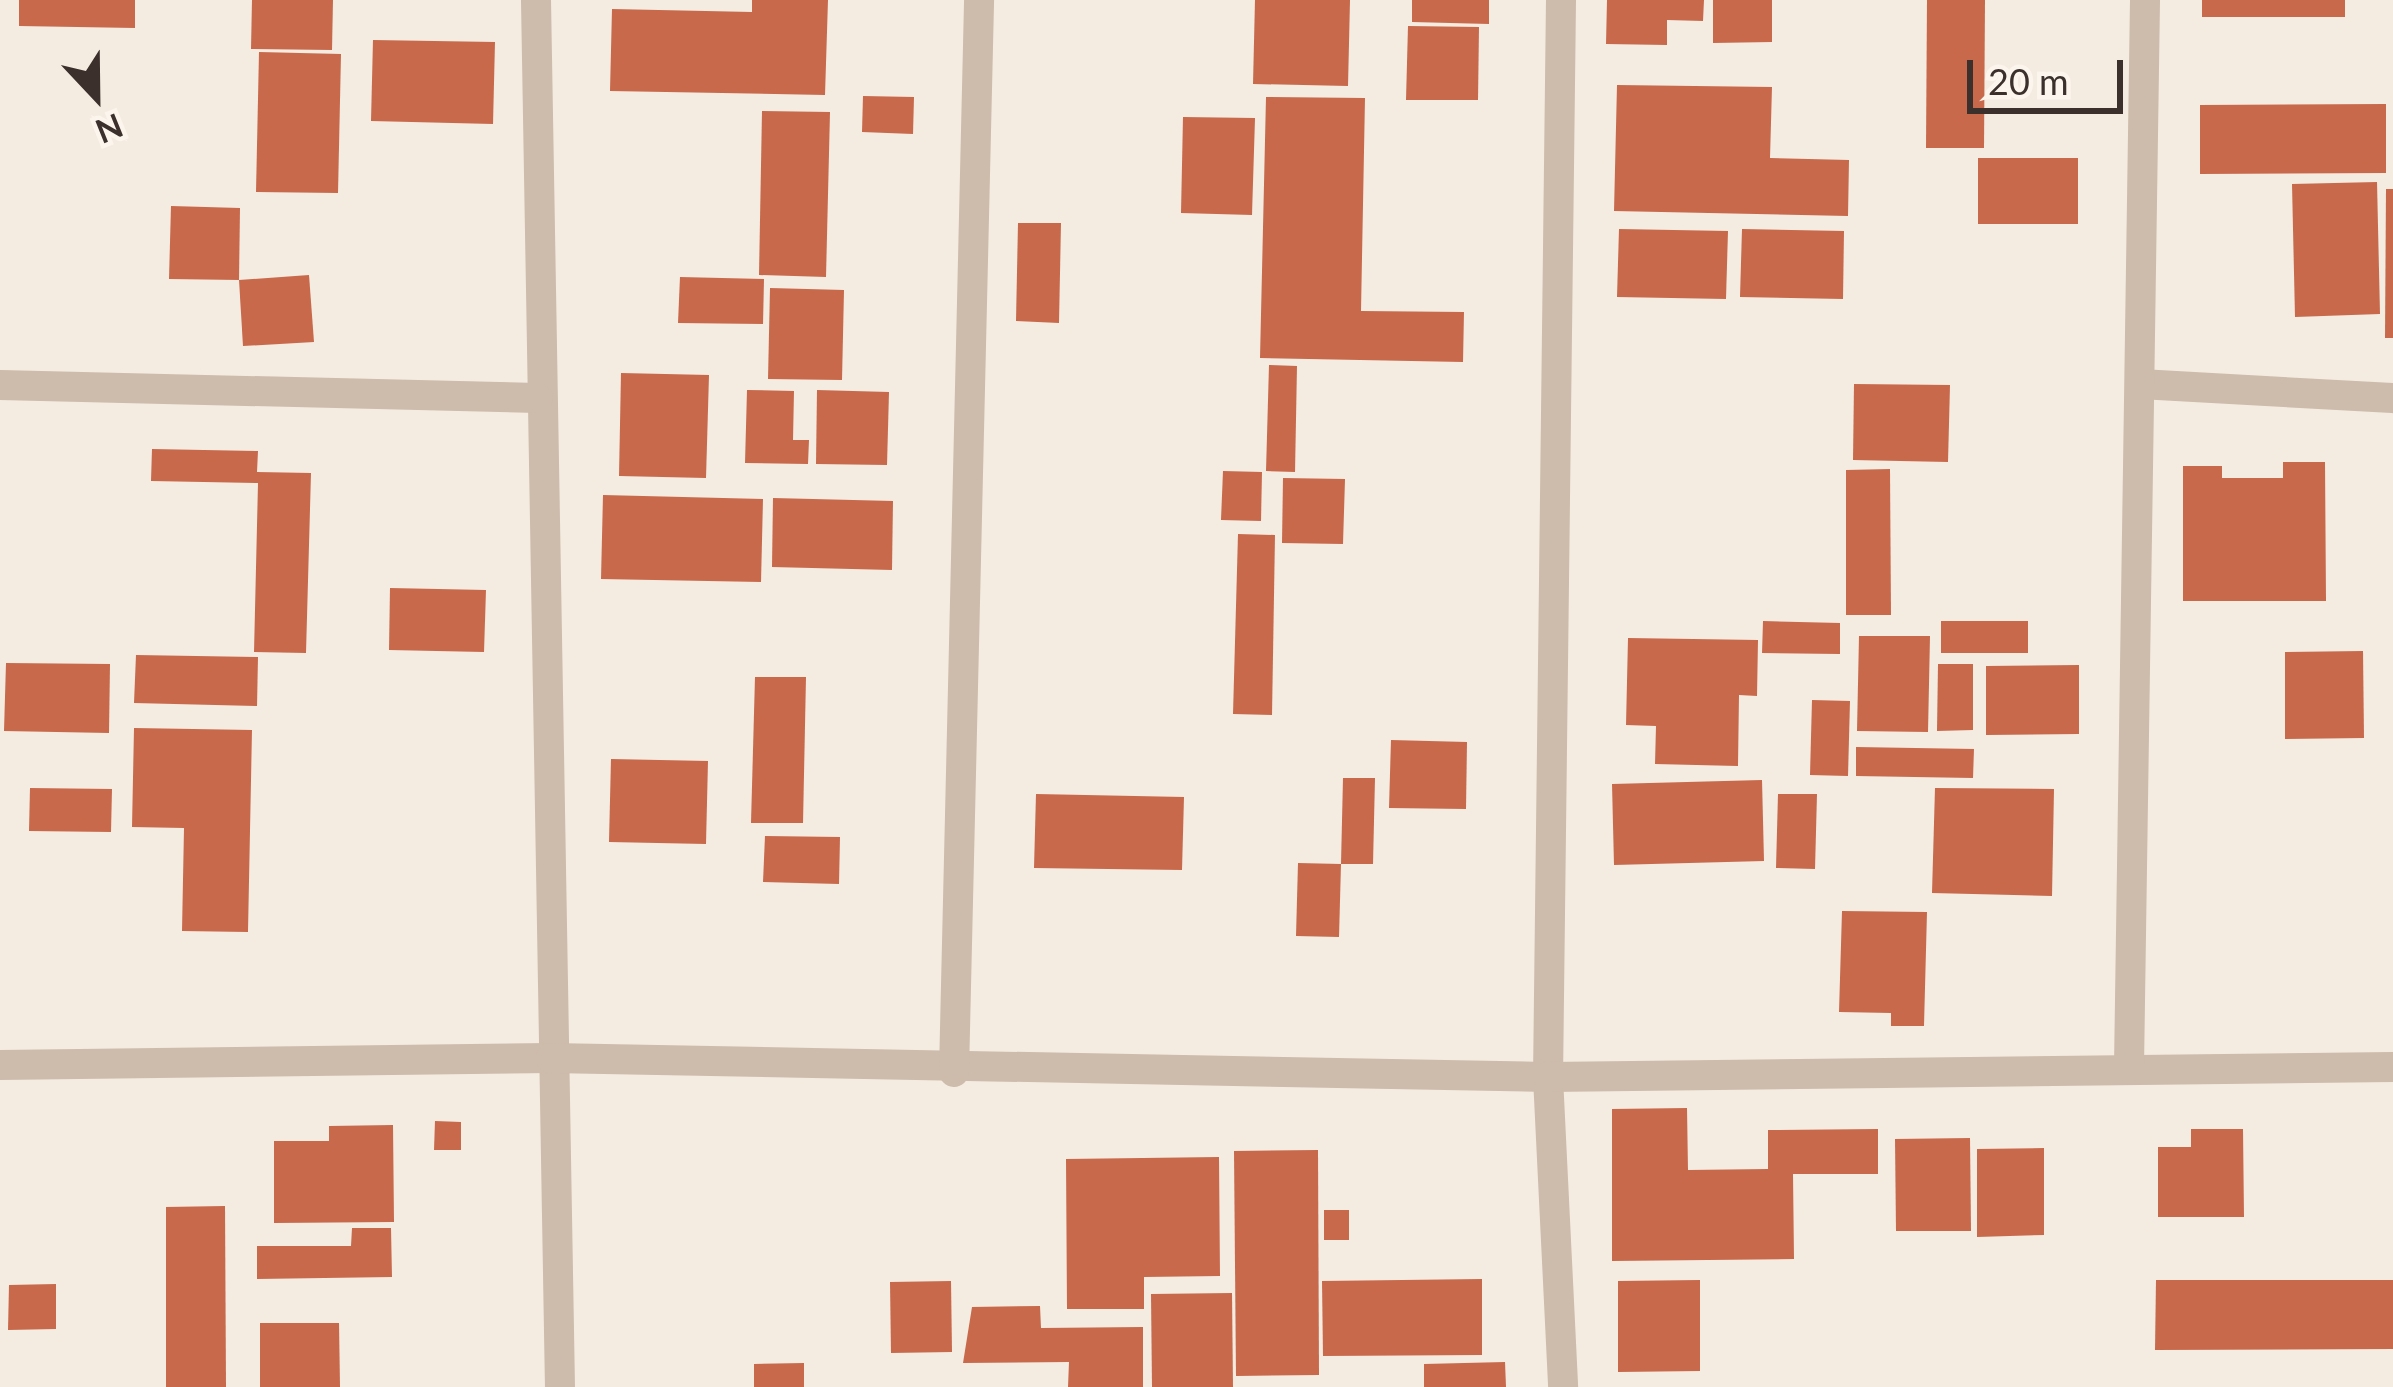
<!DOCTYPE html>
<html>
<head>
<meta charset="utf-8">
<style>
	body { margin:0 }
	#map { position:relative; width:2393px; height:1387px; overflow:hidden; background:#f4ebe1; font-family:Lato,sans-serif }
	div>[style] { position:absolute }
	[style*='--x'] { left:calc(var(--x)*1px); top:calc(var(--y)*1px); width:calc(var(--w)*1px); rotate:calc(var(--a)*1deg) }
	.building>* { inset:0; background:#c8694b }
	.minor>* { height:30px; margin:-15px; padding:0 15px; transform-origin:15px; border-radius:15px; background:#cdbbac }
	span { translate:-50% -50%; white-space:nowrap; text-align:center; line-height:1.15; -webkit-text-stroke:12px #fbf5ee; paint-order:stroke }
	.north { position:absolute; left:36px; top:36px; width:120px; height:120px; -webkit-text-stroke:9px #fbf5ee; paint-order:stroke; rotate:158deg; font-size:33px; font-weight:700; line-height:48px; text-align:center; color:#3b302b }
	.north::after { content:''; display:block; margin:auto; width:42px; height:54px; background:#3b302b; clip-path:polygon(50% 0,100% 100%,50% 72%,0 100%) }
	.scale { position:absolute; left:1967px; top:60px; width:156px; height:54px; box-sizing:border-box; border:6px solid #3b302b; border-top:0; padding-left:15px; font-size:36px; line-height:42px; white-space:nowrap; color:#3b302b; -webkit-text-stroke:9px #fbf5ee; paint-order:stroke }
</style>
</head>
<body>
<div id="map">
	<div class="building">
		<i style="clip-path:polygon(19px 0,135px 0,135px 28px,19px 26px)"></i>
		<i style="clip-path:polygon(252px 0,333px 0,332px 50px,251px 49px)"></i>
		<i style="clip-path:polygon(752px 0,828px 0,825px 95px,610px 91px,612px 9px,752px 12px)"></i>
		<i style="clip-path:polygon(1255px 0,1350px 0,1348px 86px,1253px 84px)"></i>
		<i style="clip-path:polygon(1412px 0,1489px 0,1489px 24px,1412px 22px)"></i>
		<i style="clip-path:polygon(1607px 0,1704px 0,1703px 21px,1667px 20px,1667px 45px,1606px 44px)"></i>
		<i style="clip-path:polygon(1713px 0,1772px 0,1772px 42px,1713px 43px)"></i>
		<i style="clip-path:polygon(1927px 0,1985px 0,1984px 148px,1926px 148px)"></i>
		<i style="clip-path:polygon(2202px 0,2345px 0,2345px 17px,2202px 17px)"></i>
		<i style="clip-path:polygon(1408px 26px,1479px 27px,1478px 100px,1406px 100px)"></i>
		<i style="clip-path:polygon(373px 40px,495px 42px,493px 124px,371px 121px)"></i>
		<i style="clip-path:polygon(259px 52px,341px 54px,338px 193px,256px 192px)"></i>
		<i style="clip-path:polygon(1617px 85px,1772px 87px,1770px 158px,1849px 160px,1848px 216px,1614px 211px)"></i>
		<i style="clip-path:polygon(863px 96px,914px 97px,913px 134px,862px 132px)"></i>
		<i style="clip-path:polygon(1266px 97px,1365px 98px,1361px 311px,1464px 312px,1463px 362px,1260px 358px)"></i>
		<i style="clip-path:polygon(2386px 104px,2386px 173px,2200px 174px,2200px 105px)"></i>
		<i style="clip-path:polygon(762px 111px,830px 112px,826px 277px,759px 275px)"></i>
		<i style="clip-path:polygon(1183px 117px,1255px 118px,1252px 215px,1181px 213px)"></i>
		<i style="clip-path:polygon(1978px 158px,2078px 158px,2078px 224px,1978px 224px)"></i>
		<i style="clip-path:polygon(2377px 182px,2380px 314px,2295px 317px,2292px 184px)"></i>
		<i style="clip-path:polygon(2386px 189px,2393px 189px,2393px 338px,2385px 338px)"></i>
		<i style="clip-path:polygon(171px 206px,240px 208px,239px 280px,169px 279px)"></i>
		<i style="clip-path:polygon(1018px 223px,1061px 223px,1059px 323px,1016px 321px)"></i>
		<i style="clip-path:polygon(1619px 229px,1728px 231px,1726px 299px,1617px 297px)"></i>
		<i style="clip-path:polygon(1742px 229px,1844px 231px,1843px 299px,1740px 297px)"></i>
		<i style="clip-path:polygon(309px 275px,314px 342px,243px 346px,239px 280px)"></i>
		<i style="clip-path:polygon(680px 277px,764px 279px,763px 324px,678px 323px)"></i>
		<i style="clip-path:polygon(770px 288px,844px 290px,842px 380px,768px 379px)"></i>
		<i style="clip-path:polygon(1269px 365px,1297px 366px,1295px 472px,1266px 471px)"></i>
		<i style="clip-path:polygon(621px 373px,709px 375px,706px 478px,619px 476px)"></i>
		<i style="clip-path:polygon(1854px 384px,1950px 385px,1948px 462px,1853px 460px)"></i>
		<i style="clip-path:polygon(747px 390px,794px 391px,793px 440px,809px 440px,808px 464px,745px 463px)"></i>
		<i style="clip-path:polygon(817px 390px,889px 392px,887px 465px,816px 464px)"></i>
		<i style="clip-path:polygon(152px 449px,258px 451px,257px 472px,311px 473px,306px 653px,254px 652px,258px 483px,151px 481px)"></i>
		<i style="clip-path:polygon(2283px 462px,2325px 462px,2326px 601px,2183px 601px,2183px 466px,2222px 466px,2222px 478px,2283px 478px)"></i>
		<i style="clip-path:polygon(1890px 469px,1891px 615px,1846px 615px,1846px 470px)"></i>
		<i style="clip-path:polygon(1223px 471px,1262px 472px,1261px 521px,1221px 520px)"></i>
		<i style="clip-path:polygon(1283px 478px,1345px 479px,1343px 544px,1282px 543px)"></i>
		<i style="clip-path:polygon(603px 495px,763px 499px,761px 582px,601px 579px)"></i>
		<i style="clip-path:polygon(773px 498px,893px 501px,892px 570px,772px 567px)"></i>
		<i style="clip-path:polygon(1238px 534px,1275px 535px,1272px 715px,1233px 714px)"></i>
		<i style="clip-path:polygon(390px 588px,486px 590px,484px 652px,389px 650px)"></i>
		<i style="clip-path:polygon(1763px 621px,1840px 623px,1840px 654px,1762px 653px)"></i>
		<i style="clip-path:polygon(1941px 621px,2028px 621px,2028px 653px,1941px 653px)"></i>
		<i style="clip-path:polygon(1859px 636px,1930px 636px,1928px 732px,1857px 731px)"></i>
		<i style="clip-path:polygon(1628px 638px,1758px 640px,1757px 696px,1739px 695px,1738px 766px,1655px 764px,1656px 726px,1626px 725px)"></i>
		<i style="clip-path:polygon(2363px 651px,2364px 738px,2285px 739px,2285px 652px)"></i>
		<i style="clip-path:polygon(136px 655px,258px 657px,257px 706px,134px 703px)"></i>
		<i style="clip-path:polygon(6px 663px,110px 664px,109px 733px,4px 731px)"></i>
		<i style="clip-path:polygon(1938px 664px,1973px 664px,1973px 730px,1937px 731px)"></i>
		<i style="clip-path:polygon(2079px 665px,2079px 734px,1986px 735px,1986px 666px)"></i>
		<i style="clip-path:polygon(755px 677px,806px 677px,803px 823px,751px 823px)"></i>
		<i style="clip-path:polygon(1812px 700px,1850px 701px,1848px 776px,1810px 775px)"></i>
		<i style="clip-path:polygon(134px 728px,252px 730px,248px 932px,182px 931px,184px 828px,132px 827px)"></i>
		<i style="clip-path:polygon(1391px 740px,1467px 742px,1466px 809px,1389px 808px)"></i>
		<i style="clip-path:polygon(1856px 747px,1974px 749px,1973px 778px,1856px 776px)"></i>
		<i style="clip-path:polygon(611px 759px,708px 761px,706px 844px,609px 842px)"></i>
		<i style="clip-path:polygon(1343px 778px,1375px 778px,1373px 864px,1341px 864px)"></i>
		<i style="clip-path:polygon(1762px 780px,1764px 861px,1614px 865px,1612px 784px)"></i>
		<i style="clip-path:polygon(30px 788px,112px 789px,111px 832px,29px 831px)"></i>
		<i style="clip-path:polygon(1935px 788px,2054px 789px,2052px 896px,1932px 893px)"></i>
		<i style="clip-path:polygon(1036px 794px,1184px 797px,1182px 870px,1034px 868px)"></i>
		<i style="clip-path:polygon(1778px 794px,1817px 794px,1815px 869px,1776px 868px)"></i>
		<i style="clip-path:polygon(765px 836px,840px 837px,839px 884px,763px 882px)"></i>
		<i style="clip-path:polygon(1298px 863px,1341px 864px,1339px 937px,1296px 936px)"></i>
		<i style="clip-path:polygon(1842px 911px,1927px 912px,1924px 1026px,1891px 1026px,1891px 1013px,1839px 1012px)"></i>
		<i style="clip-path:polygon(1687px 1108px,1688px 1170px,1768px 1169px,1768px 1130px,1878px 1129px,1878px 1174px,1793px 1174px,1794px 1259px,1612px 1261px,1612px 1109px)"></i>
		<i style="clip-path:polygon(435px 1121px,461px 1122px,461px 1150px,434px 1150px)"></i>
		<i style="clip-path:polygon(393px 1125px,394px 1222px,274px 1223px,274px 1141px,329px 1141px,329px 1126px)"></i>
		<i style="clip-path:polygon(2191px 1129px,2243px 1129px,2244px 1217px,2158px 1217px,2158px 1147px,2191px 1147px)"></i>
		<i style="clip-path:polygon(1970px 1138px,1971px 1231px,1896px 1231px,1895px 1139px)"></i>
		<i style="clip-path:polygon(2044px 1148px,2044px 1235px,1977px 1237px,1977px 1149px)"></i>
		<i style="clip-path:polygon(1318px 1150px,1319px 1375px,1236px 1376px,1234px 1151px)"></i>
		<i style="clip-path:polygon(1219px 1157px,1220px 1276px,1144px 1277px,1144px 1309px,1067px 1309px,1066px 1159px)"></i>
		<i style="clip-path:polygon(225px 1206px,226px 1387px,166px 1387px,166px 1207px)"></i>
		<i style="clip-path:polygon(1324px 1210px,1349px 1210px,1349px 1240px,1324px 1240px)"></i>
		<i style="clip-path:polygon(352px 1228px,391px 1228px,392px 1277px,257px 1279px,257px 1246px,351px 1246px)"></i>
		<i style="clip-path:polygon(1482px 1279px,1482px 1355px,1323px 1356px,1322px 1281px)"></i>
		<i style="clip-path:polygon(1700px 1280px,1700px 1371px,1618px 1372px,1618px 1281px)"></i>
		<i style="clip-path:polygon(2156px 1280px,2393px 1280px,2393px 1349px,2155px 1350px)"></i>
		<i style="clip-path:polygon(951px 1281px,952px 1352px,891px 1353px,890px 1282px)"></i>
		<i style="clip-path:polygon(56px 1284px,56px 1329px,8px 1330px,9px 1285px)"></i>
		<i style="clip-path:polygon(1232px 1293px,1233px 1387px,1152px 1387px,1151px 1294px)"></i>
		<i style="clip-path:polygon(1040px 1306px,1041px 1328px,1143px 1327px,1143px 1387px,1068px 1387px,1069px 1362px,963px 1363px,972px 1307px)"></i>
		<i style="clip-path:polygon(260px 1323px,339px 1323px,340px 1387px,260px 1387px)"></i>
		<i style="clip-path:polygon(1505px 1362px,1506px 1387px,1424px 1387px,1424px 1364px)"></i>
		<i style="clip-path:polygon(804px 1363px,804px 1387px,754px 1387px,754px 1364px)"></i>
	</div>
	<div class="minor">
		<i style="--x:536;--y:0;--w:1387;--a:89.01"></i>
		<i style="--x:1561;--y:0;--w:1077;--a:90.69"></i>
		<i style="--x:1548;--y:1077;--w:310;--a:87.2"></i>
		<i style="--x:2140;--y:384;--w:253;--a:3.2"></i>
		<i style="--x:0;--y:385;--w:538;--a:1.38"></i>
		<i style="--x:0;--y:1065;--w:551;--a:-0.73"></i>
		<i style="--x:551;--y:1058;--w:997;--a:1.09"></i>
		<i style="--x:1548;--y:1077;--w:845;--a:-0.68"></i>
		<i style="--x:2129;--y:1067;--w:1067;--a:-89.14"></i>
		<i style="--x:954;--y:1072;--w:1072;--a:-88.66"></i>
	</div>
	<div class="north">N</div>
	<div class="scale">20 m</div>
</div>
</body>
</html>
